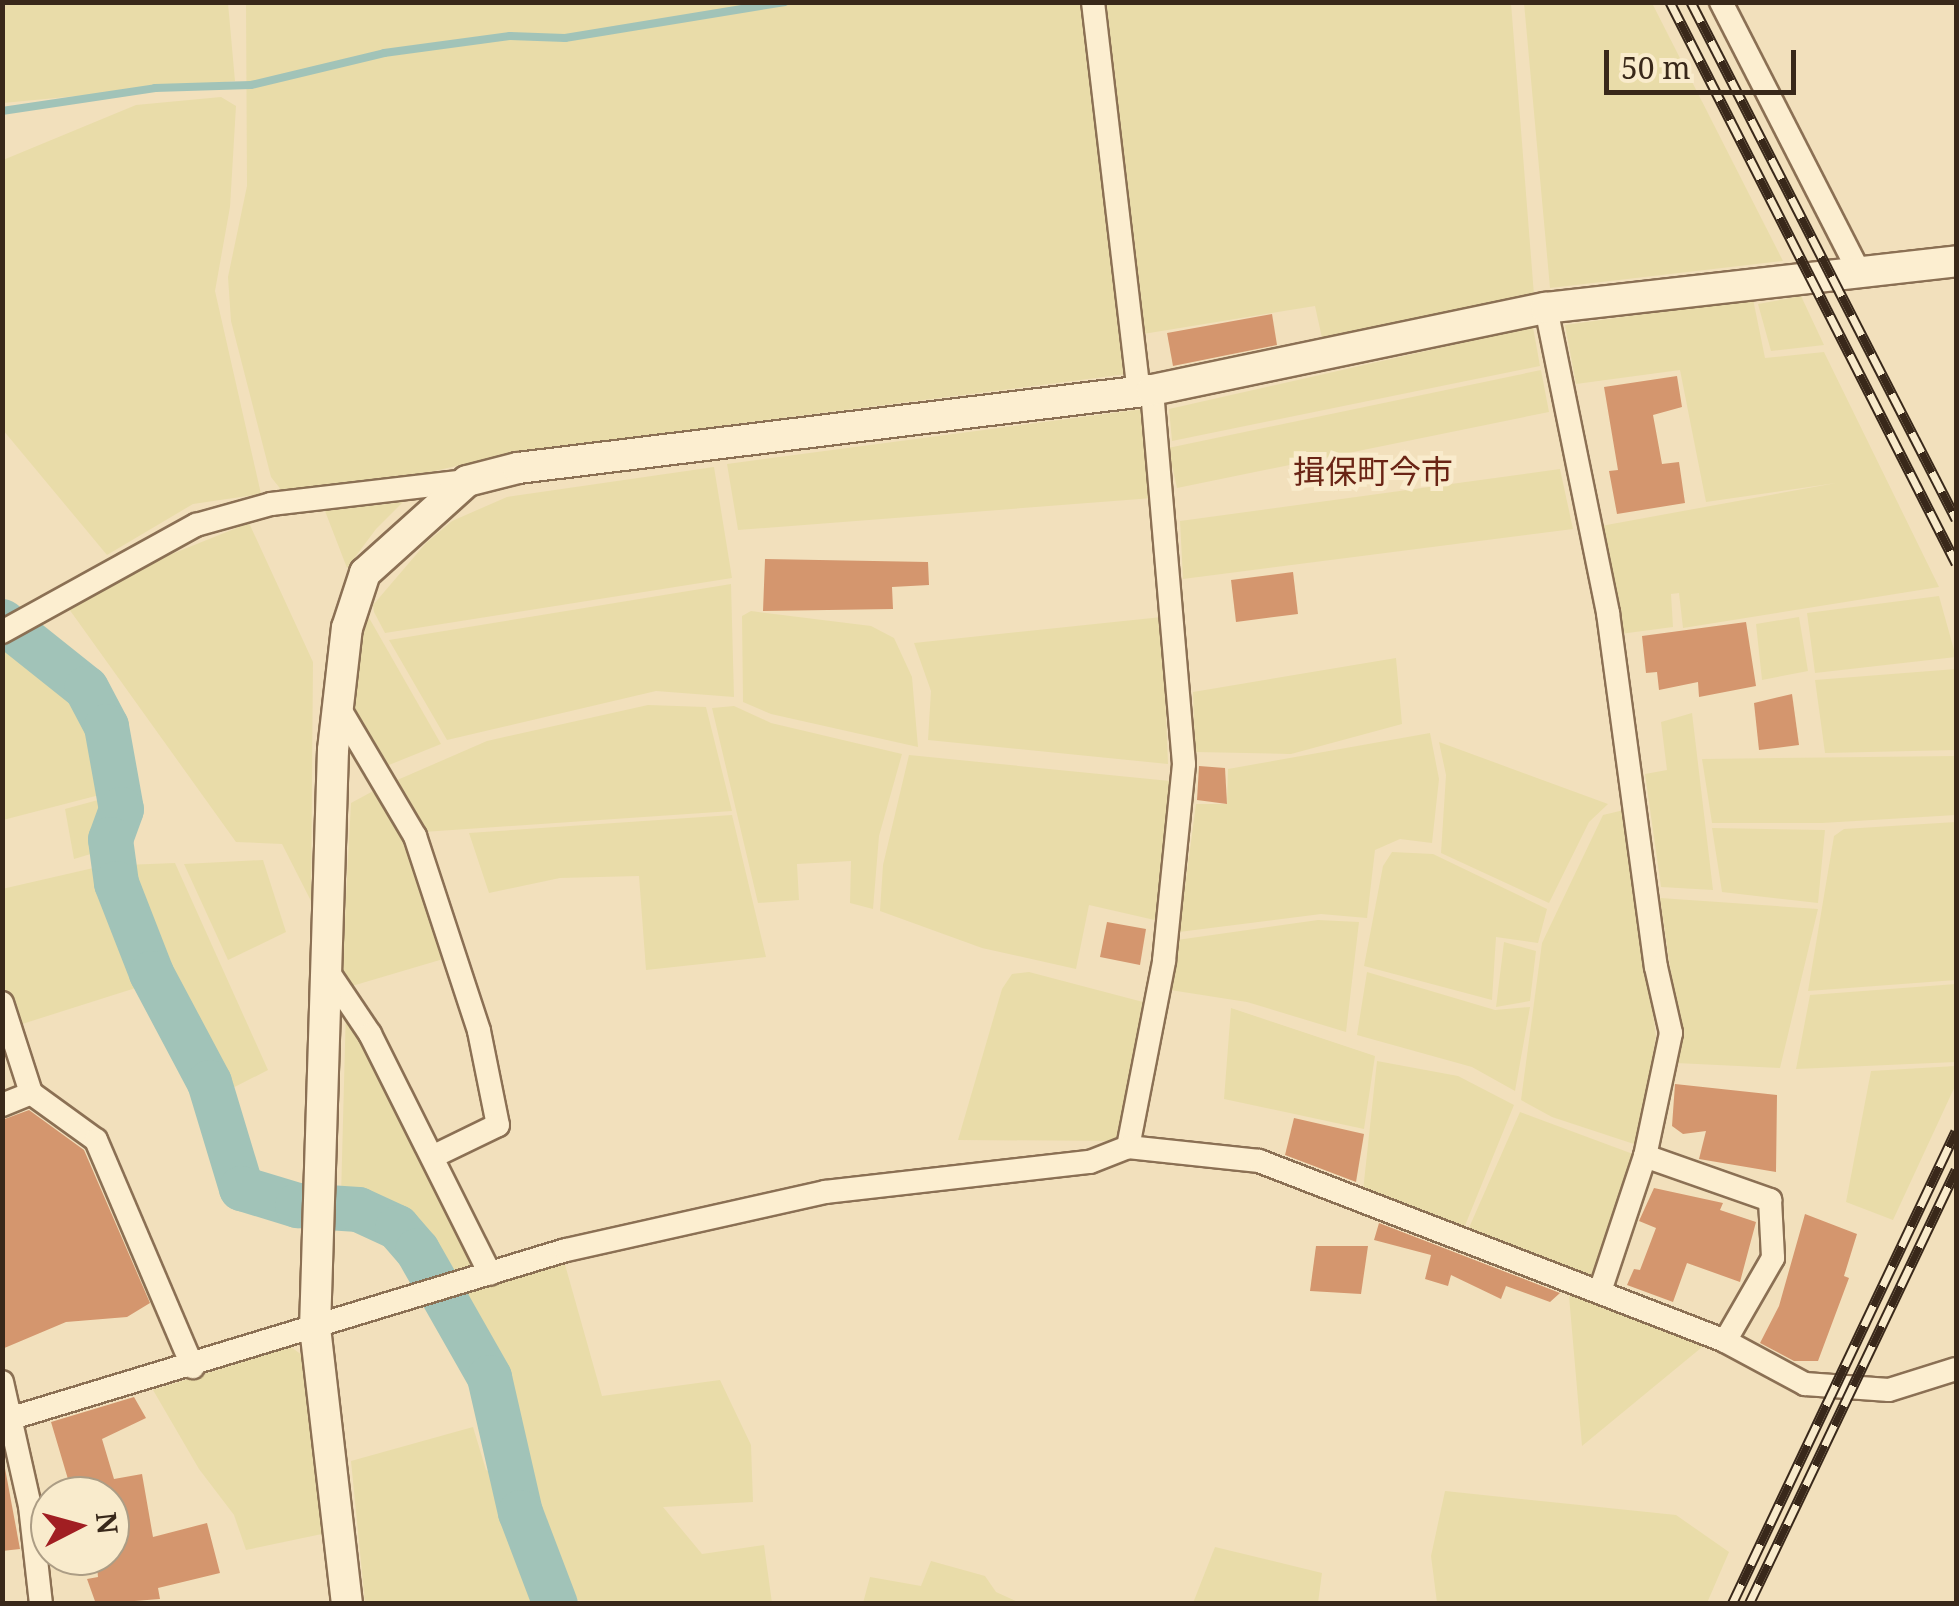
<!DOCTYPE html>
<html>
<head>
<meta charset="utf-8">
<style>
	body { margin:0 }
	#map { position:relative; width:1959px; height:1606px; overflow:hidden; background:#f2e0bc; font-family:"Noto Serif","Noto Sans JP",serif }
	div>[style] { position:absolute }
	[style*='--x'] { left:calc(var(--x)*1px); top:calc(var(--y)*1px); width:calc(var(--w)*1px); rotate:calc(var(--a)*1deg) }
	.farmland>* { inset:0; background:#e9dca9 }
	.stream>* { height:8px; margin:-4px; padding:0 4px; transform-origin:4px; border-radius:4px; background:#a1c3b8 }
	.river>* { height:45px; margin:-22.5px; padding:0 22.5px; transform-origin:22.5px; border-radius:22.5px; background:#a1c3b8 }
	.building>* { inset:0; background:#d4966e }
	.roads { filter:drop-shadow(2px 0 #8b7054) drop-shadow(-2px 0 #8b7054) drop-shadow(0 2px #8b7054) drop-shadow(0 -2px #8b7054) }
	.street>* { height:22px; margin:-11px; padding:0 11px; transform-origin:11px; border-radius:11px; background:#fceed0 }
	.secondary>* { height:30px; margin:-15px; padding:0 15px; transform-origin:15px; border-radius:15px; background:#fceed0 }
	.rail>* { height:11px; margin-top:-5.5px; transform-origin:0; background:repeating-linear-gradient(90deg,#f9ebcc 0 22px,#39281a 0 44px); box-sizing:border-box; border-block:2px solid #39281a }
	span { translate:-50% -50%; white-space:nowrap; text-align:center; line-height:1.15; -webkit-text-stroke:10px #f9ebcc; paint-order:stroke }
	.quarter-label { font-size:32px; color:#6a2415 }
	.frame { position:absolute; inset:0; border:5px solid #39281a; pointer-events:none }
	.north { position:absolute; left:30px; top:1476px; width:100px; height:100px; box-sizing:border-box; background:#f9ebcc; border:2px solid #ac9d85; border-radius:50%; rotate:84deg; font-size:28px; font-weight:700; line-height:40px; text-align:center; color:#39281a }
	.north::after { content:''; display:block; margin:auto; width:35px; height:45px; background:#a11e22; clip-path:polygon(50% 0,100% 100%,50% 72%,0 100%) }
	.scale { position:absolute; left:1604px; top:50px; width:192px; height:45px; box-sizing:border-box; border:5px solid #39281a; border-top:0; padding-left:12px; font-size:30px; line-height:35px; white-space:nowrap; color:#39281a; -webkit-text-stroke:8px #f9ebcc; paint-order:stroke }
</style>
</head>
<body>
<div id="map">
	<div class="farmland">
		<i style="clip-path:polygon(2px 3px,228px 3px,235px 81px,3px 103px)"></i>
		<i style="clip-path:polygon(246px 3px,1083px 3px,1127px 374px,516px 452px,396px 480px,282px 491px,271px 477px,231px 321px,228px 277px,247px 186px)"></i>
		<i style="clip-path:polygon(1104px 3px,1511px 3px,1534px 295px,1322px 338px,1315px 306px,1143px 334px)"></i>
		<i style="clip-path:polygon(1524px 3px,1652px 3px,1783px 261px,1550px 288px)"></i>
		<i style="clip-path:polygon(221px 97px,236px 106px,230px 207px,215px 291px,261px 494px,193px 504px,107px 555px,3px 430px,3px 160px,136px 105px)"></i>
		<i style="clip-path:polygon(1801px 296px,1824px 345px,1771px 351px,1758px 304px)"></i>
		<i style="clip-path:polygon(1753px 299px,1765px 358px,1824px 352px,1939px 587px,1683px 628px,1679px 593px,1671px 594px,1673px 627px,1620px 634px,1601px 526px,1836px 483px,1706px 502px,1680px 370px,1576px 384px,1565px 325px)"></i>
		<i style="clip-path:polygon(1533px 327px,1540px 366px,1172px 441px,1169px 409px)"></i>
		<i style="clip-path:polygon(1541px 370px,1549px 412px,1177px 488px,1168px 448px)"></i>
		<i style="clip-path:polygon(1143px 409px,1153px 498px,738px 530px,727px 464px)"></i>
		<i style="clip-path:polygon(714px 467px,732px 578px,385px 633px,374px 612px,373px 605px,426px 543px,452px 521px,507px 497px)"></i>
		<i style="clip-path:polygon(1560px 469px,1573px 529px,1183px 579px,1180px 521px)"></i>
		<i style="clip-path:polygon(403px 502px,376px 529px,347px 568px,325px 511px)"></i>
		<i style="clip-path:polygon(249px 523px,313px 662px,311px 901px,282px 844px,236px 842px,69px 609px,127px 572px)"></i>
		<i style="clip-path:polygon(731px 584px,734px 697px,656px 691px,447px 740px,389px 640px)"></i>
		<i style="clip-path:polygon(1939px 596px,1956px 657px,1815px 673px,1807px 613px)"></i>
		<i style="clip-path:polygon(751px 611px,871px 626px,894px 638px,912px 677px,918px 747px,771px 714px,743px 702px,742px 616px)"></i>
		<i style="clip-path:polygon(368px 616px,441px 744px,384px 767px,348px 700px)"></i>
		<i style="clip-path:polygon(1162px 617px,1168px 764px,928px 740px,931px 691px,914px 643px)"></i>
		<i style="clip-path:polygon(1799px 617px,1808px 671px,1762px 680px,1756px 624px)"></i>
		<i style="clip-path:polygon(9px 642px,68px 688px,90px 718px,111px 792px,3px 820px,2px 645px)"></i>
		<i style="clip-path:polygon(1396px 658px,1402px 724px,1291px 754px,1195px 752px,1193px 692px)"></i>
		<i style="clip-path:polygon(1956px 669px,1956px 750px,1825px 753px,1815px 680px)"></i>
		<i style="clip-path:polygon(648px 705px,706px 707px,732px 811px,423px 832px,395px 781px,487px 741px)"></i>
		<i style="clip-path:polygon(734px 706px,771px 723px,902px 754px,879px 836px,873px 909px,850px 903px,851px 861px,797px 864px,799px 900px,758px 903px,712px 708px)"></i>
		<i style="clip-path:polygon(1692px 713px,1713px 890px,1661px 887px,1645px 774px,1667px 770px,1661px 722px)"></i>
		<i style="clip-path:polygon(1430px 733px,1439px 779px,1432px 843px,1400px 839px,1375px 850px,1367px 918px,1321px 914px,1179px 932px,1196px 804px,1227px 804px,1228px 769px)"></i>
		<i style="clip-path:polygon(1439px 742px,1608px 804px,1589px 822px,1549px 903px,1441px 853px,1446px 775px)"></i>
		<i style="clip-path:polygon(909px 755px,1170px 781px,1159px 921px,1089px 905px,1076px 969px,982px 948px,880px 911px,883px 865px)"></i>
		<i style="clip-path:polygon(1956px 756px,1956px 815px,1822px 823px,1712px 823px,1702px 759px)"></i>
		<i style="clip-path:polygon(377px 789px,413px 858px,450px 957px,352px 986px,342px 974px,351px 803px)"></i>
		<i style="clip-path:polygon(109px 797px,104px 850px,74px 859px,65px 809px)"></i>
		<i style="clip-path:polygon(1624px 810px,1656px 1036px,1637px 1145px,1552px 1117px,1521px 1100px,1542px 943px,1603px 815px)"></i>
		<i style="clip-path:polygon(732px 815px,766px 957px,646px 970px,639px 876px,560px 878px,489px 893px,469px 833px)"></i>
		<i style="clip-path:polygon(1956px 822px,1956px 980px,1808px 991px,1834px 836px,1844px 829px)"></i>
		<i style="clip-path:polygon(1712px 828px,1825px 830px,1818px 903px,1722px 892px)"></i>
		<i style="clip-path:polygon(1392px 852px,1433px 854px,1547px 909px,1538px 943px,1496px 937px,1492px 1000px,1364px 966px,1383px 866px)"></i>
		<i style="clip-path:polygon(263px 860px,286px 932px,228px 960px,184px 864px)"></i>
		<i style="clip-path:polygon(175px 863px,268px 1070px,217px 1096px,155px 972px,124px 887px,125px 865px)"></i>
		<i style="clip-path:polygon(102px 866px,145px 985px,19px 1025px,3px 985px,2px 889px)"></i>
		<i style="clip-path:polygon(1660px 898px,1818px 909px,1780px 1068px,1676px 1063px,1681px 1041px)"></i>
		<i style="clip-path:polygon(1318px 920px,1359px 922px,1346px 1032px,1247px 1002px,1170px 990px,1177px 940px)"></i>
		<i style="clip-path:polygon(1504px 942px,1536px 951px,1530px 1001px,1496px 1007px)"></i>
		<i style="clip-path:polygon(1029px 972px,1143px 1002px,1118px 1141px,958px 1140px,1002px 989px,1012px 974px)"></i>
		<i style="clip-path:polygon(1367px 972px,1495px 1010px,1530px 1007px,1515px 1091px,1472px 1067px,1357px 1035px)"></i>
		<i style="clip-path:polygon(1956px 984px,1956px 1062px,1796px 1069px,1810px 995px)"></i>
		<i style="clip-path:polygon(346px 1007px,481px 1265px,449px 1281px,405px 1219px,385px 1205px,341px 1197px)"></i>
		<i style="clip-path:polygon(1231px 1008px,1375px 1056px,1364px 1129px,1224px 1099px)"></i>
		<i style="clip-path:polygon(1377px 1061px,1458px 1076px,1514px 1105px,1464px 1228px,1363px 1191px)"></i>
		<i style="clip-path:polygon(1956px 1066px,1956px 1084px,1893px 1220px,1846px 1202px,1871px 1071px)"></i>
		<i style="clip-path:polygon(1520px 1112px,1633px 1154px,1593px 1278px,1468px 1230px)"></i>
		<i style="clip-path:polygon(564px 1261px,602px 1396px,720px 1380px,751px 1445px,753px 1502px,663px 1507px,702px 1554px,764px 1545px,772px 1603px,564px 1600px,533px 1523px,514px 1424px,461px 1306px,470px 1290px)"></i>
		<i style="clip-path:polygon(1582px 1292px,1707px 1343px,1582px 1446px,1569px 1296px)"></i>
		<i style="clip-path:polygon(291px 1347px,306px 1358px,322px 1534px,246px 1550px,234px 1515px,199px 1469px,153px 1390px)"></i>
		<i style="clip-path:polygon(473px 1427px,486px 1470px,503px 1478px,540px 1603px,365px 1603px,351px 1461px)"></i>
		<i style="clip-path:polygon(1445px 1491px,1676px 1515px,1729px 1552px,1707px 1603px,1437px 1603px,1431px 1556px)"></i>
		<i style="clip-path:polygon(1215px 1547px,1322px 1573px,1318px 1603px,1193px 1603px)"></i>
		<i style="clip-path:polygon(931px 1561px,985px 1576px,996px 1592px,1020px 1603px,863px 1603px,870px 1577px,921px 1586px)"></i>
	</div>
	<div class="stream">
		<i style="--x:2;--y:111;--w:155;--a:-8.5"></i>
		<i style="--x:155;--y:88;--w:96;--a:-1.8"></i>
		<i style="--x:251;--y:85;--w:137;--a:-13.5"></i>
		<i style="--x:384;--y:53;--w:127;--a:-7.7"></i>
		<i style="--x:510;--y:36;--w:55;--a:2.1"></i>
		<i style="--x:565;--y:38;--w:223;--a:-9.3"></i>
	</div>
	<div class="river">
		<i style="--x:2;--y:621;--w:107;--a:38.6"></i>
		<i style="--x:86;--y:688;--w:43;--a:62.2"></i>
		<i style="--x:106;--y:726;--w:84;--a:79.8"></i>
		<i style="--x:121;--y:809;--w:32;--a:110"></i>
		<i style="--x:110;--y:839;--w:44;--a:82.2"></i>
		<i style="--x:116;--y:883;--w:97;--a:68.7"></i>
		<i style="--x:151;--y:973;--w:123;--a:62"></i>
		<i style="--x:209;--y:1082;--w:111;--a:73.2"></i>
		<i style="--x:241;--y:1188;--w:59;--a:16.9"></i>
		<i style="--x:297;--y:1205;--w:61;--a:3.8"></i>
		<i style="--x:358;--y:1209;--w:43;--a:24.8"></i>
		<i style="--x:397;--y:1227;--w:30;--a:49"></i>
		<i style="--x:417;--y:1250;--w:146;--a:60.4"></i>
		<i style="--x:489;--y:1377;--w:139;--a:77.1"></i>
		<i style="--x:520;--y:1512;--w:98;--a:69.2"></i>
	</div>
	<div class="building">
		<i style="clip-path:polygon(1272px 314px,1277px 345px,1173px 366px,1167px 333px)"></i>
		<i style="clip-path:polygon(1677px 376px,1682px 407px,1653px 415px,1662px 464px,1679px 462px,1685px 503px,1617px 514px,1609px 471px,1618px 470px,1604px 387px)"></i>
		<i style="clip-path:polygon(765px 559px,928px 562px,929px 585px,892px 587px,893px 609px,763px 611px)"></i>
		<i style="clip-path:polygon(1293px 572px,1298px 614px,1236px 622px,1231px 580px)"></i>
		<i style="clip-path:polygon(1746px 622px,1756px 686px,1699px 697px,1698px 682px,1659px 690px,1657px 672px,1646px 673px,1642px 636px)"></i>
		<i style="clip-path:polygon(1792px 694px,1799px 745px,1759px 750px,1754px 703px)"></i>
		<i style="clip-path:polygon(1199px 766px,1225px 768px,1227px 804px,1197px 800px)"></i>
		<i style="clip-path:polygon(1107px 922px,1146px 929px,1140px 965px,1100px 957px)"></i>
		<i style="clip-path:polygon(1675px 1084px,1777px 1095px,1776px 1172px,1699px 1159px,1706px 1131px,1683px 1134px,1672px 1126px)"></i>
		<i style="clip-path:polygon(29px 1110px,84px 1150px,150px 1303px,127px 1317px,66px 1322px,2px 1349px,2px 1120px)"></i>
		<i style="clip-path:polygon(1294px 1118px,1364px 1134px,1356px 1182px,1285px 1155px)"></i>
		<i style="clip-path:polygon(1654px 1188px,1723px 1203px,1720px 1210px,1756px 1222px,1740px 1282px,1687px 1263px,1673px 1302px,1627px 1285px,1634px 1269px,1640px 1270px,1656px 1228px,1639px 1221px)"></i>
		<i style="clip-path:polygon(1805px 1214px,1857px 1234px,1844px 1276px,1849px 1278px,1818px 1361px,1794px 1361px,1760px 1343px,1779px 1306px)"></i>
		<i style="clip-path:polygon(1379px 1223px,1560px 1293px,1550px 1302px,1506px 1286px,1501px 1299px,1451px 1275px,1448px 1286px,1425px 1279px,1431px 1255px,1374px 1240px)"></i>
		<i style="clip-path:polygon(1316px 1246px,1368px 1246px,1361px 1294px,1310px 1291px)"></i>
		<i style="clip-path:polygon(134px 1397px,146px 1418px,102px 1439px,114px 1479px,142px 1474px,153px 1537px,207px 1523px,220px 1573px,158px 1588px,160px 1599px,96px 1604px,87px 1579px,98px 1577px,96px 1556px,110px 1556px,110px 1496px,73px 1496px,51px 1422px)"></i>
		<i style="clip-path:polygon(2px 1452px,20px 1549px,2px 1551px)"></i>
	</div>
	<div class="roads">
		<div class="street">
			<i style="--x:1093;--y:2;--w:393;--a:83.3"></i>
			<i style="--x:1721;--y:2;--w:301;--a:62.9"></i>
			<i style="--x:1546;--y:308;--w:311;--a:78.5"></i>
			<i style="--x:1608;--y:613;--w:357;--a:82.3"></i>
			<i style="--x:1656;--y:967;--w:68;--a:77.2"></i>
			<i style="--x:1671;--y:1033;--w:126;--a:101.9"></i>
			<i style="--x:1645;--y:1156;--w:142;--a:108.4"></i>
			<i style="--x:2;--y:632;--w:222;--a:-28.9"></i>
			<i style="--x:196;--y:525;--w:78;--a:-15.6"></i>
			<i style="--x:271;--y:504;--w:197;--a:-6.7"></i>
			<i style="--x:338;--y:706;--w:151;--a:59.4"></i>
			<i style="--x:415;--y:836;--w:205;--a:71.8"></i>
			<i style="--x:479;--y:1031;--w:96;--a:78.6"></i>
			<i style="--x:498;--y:1125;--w:73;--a:154.1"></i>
			<i style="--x:331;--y:976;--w:70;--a:56.1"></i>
			<i style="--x:370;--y:1034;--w:268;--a:63.4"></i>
			<i style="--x:2;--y:1003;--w:95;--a:72.1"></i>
			<i style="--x:31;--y:1093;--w:80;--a:35.9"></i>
			<i style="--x:96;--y:1140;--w:247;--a:66.9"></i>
			<i style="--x:2;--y:1105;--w:31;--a:-22"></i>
			<i style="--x:1128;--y:1147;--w:189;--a:-79"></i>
			<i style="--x:1164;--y:961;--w:198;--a:-84.2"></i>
			<i style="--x:1184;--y:764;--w:375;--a:-94.9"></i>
			<i style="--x:1645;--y:1156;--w:133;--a:19.4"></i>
			<i style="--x:1770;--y:1200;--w:58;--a:87"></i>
			<i style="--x:1773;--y:1258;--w:96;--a:120"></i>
			<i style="--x:2;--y:1382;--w:127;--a:77.3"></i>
			<i style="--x:30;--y:1506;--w:99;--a:83.6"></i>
			<i style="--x:2;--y:1421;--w:589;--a:-16.87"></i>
			<i style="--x:566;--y:1250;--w:265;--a:-12.6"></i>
			<i style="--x:825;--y:1192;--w:267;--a:-6.5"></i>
			<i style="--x:1090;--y:1162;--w:41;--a:-21.5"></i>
			<i style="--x:1128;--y:1147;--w:132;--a:6.1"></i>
			<i style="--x:1259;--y:1161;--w:500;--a:21.1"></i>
			<i style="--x:1725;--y:1341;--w:91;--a:28.3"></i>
			<i style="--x:1805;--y:1384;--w:84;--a:4.1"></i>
			<i style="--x:1889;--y:1390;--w:70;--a:-17.4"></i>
		</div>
		<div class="secondary">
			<i style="--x:347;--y:1604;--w:277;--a:-96.6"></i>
			<i style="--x:315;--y:1329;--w:579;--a:-88.22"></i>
			<i style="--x:333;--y:750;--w:123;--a:-83.5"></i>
			<i style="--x:347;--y:628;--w:58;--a:-71.9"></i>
			<i style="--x:365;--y:573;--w:137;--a:-42"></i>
			<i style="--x:467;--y:481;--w:53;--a:-14.3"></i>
			<i style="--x:518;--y:468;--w:639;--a:-7.01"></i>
			<i style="--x:1152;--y:390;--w:402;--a:-11.8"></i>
			<i style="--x:1546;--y:308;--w:413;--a:-6.5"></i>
		</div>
	</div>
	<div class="rail">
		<i style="--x:1670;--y:2;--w:630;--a:62.99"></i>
		<i style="--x:1691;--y:2;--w:581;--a:62.86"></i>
		<i style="--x:1732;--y:1604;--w:523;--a:-64.66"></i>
		<i style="--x:1749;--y:1604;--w:481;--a:-64.5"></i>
	</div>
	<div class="quarter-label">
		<span style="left:1373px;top:471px">揖保町今市</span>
	</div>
	<div class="frame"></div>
	<div class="north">N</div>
	<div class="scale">50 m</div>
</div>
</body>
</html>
